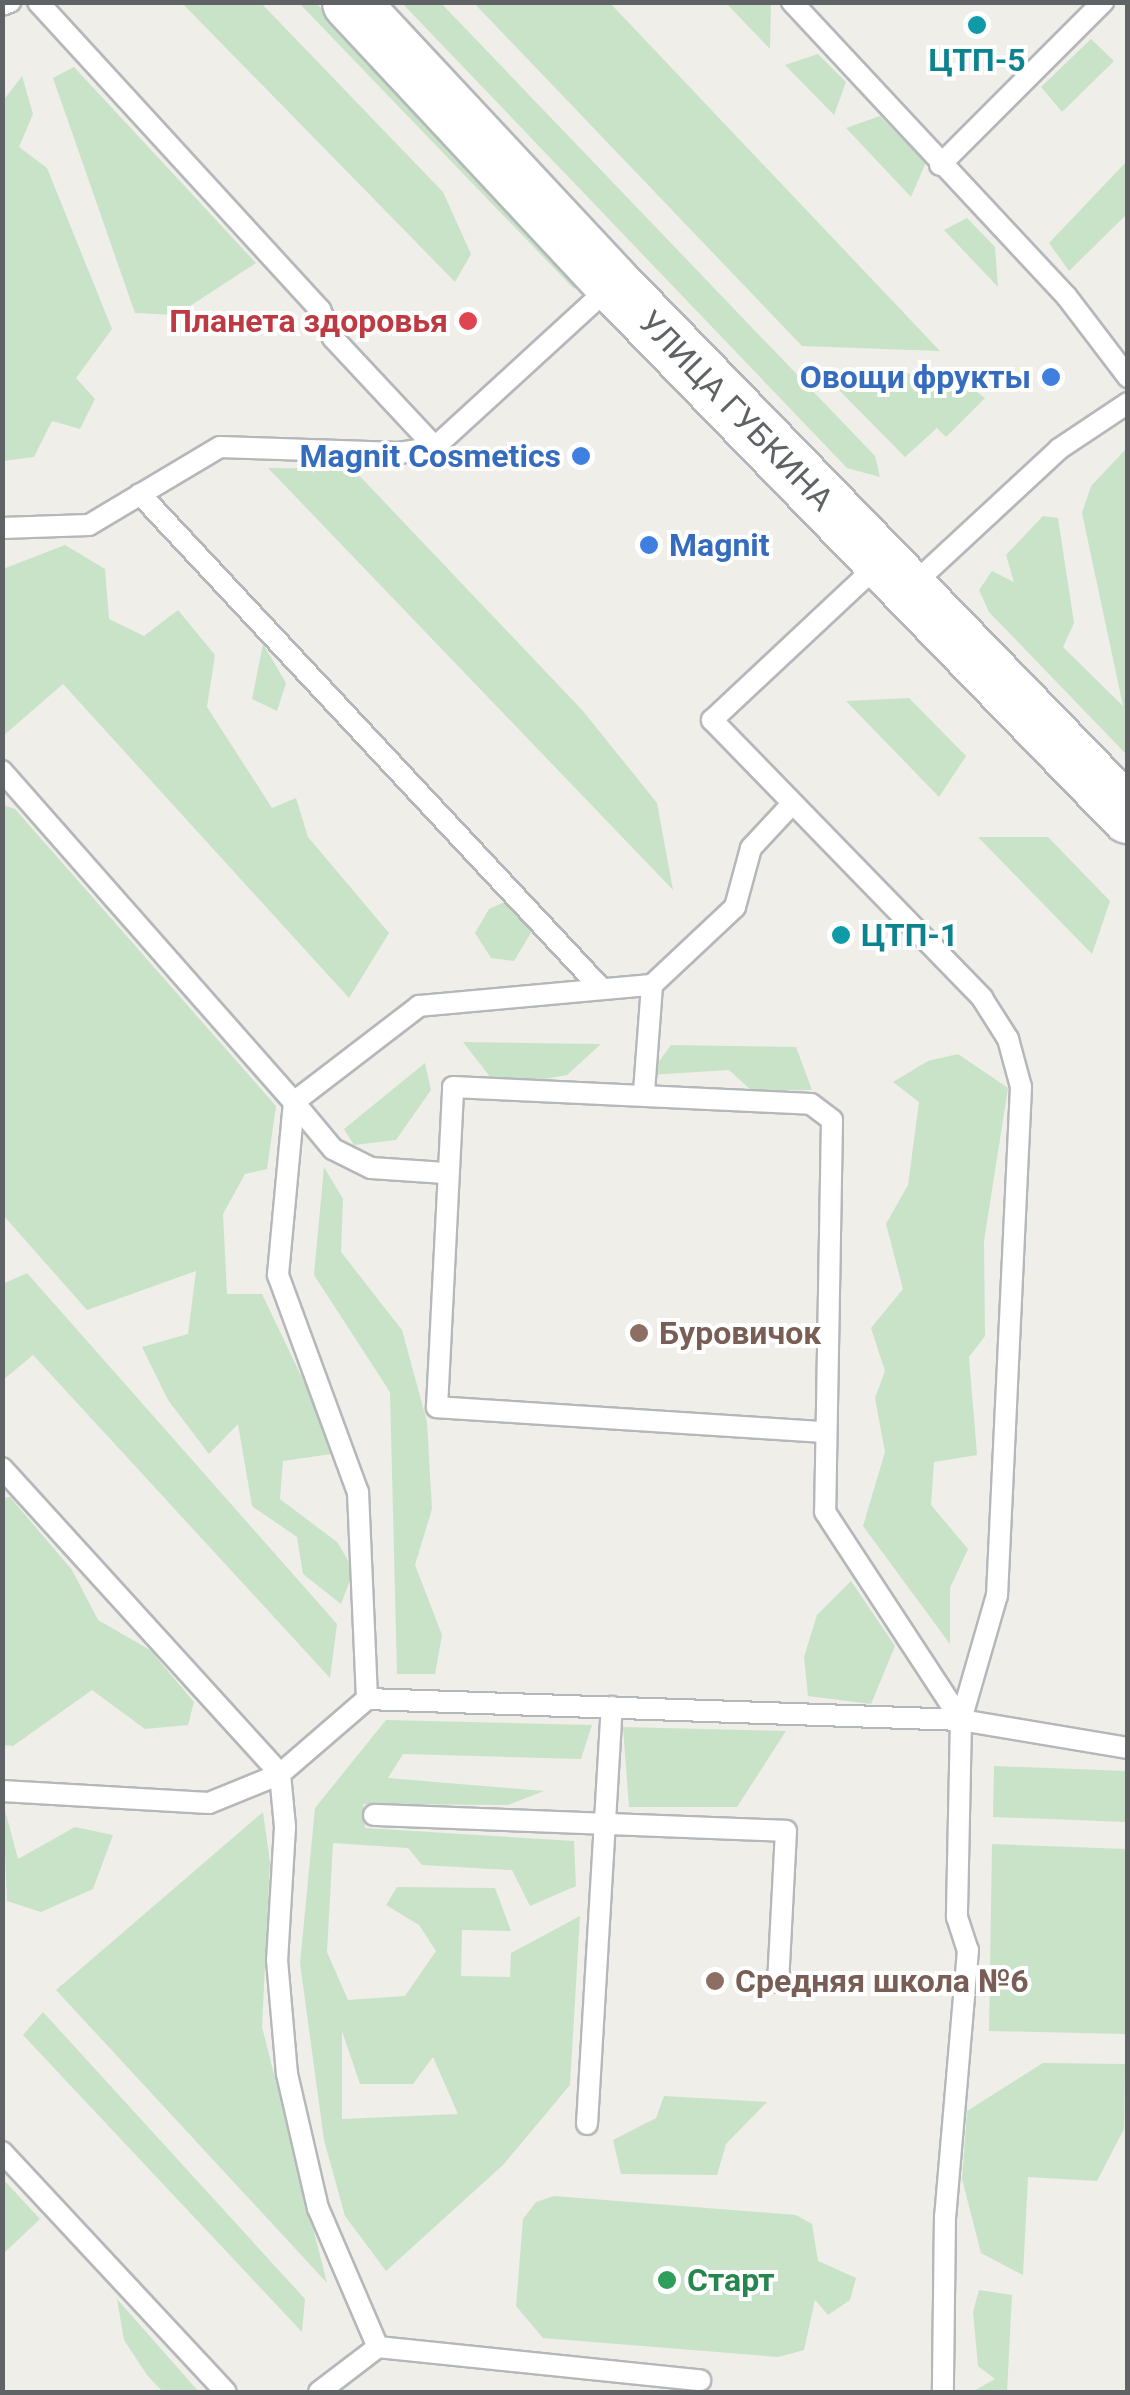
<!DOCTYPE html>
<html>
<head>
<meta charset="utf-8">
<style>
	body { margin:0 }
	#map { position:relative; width:1130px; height:2395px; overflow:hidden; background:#efeee8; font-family:Roboto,sans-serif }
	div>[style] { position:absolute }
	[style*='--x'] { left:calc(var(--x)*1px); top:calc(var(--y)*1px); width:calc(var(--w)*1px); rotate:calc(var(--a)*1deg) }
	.green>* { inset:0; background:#c9e3c8 }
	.roads { filter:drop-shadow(2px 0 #b5b8bb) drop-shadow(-2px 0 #b5b8bb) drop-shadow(0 2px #b5b8bb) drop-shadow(0 -2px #b5b8bb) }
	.lane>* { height:20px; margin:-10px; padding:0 10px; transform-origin:10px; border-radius:10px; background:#fff }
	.secondary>* { height:55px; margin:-27.5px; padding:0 27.5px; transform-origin:27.5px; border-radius:27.5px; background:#fff }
	.dots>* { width:28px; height:28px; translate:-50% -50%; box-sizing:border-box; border:5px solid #fff; border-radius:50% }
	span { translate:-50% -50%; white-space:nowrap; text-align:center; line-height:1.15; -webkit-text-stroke:8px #fff; paint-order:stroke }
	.culture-label { font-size:32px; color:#0d838f; font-weight:700 }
	.left { translate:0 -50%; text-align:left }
	.health-label { font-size:32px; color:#be3a42; font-weight:700 }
	.right { translate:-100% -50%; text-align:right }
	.shop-label { font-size:32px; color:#366cbe; font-weight:700 }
	.street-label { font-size:32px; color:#5f6366 }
	.education-label { font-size:32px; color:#785e54; font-weight:700 }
	.leisure-label { font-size:32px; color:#27864d; font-weight:700 }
	.frame { position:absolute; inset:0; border:5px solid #5f6366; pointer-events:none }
</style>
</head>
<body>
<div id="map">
	<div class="green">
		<i style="clip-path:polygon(182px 3px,261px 3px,443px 192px,471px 254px,455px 282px)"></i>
		<i style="clip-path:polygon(299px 3px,316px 3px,573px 270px,575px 290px)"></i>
		<i style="clip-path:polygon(402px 3px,441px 3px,875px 456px,880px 477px,847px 468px)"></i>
		<i style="clip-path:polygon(474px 3px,610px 3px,940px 351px,802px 346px)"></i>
		<i style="clip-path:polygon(726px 3px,771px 3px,770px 49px)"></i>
		<i style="clip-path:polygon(1091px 39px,1114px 61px,1062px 112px,1041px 87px)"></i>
		<i style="clip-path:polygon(818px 54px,846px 82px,834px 115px,785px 65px)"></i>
		<i style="clip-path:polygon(74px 67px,256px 263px,176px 315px,135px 313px,53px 78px)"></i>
		<i style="clip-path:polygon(22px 76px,33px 114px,19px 147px,47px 168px,112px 329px,76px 378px,95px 399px,80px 429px,52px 421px,34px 457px,3px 461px,3px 101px)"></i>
		<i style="clip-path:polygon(880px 116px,926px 162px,911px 197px,846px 128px)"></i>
		<i style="clip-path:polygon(1127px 161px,1127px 214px,1069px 271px,1049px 243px)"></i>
		<i style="clip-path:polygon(967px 218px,995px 247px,998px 287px,944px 230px)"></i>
		<i style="clip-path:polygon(846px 370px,955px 376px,985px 398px,946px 437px,937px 428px,905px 457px,837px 388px)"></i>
		<i style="clip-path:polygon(1127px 448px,1127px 755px,989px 612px,979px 590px,992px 571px,1014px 582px,1006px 555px,1043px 516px,1058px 518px,1074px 623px,1063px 647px,1123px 706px,1082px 513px,1091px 486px)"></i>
		<i style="clip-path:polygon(268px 468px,353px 469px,583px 711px,657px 803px,673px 890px)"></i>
		<i style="clip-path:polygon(65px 545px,105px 569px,109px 619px,144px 636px,178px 610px,215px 655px,207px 707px,272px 808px,296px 798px,308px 837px,389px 933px,349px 998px,63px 684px,3px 736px,3px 569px)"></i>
		<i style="clip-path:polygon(263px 644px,286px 683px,277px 711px,252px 699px)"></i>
		<i style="clip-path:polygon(909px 698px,966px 756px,939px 797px,846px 701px)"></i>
		<i style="clip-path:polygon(2px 805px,15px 809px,276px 1106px,267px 1169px,245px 1174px,223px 1214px,227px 1294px,262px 1294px,338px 1453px,283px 1461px,280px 1499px,337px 1542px,354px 1570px,341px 1604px,303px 1574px,297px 1537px,252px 1506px,238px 1424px,209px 1454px,168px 1400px,142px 1347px,188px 1334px,196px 1271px,87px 1310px,3px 1215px)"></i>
		<i style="clip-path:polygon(978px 837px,1048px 837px,1110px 901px,1092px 954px)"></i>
		<i style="clip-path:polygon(520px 895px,532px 931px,514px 961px,491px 958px,475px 933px,489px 909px)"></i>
		<i style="clip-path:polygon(463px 1042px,601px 1044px,567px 1075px,498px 1087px)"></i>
		<i style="clip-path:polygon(671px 1045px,796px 1047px,812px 1090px,752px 1091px,729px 1070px,649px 1075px)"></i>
		<i style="clip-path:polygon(958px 1054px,1008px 1088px,984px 1241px,985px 1336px,969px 1357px,977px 1455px,934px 1462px,931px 1505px,968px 1549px,950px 1588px,950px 1644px,863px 1526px,885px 1452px,875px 1398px,885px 1371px,871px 1328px,903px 1289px,886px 1224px,908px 1185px,919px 1102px,893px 1082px,928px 1061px)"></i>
		<i style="clip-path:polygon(425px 1063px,431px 1090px,396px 1140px,354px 1145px,344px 1129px)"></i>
		<i style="clip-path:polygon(324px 1167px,343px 1199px,341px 1252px,402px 1330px,427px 1422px,432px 1509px,415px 1565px,442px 1635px,435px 1674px,397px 1674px,390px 1392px,314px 1275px)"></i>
		<i style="clip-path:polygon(27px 1273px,337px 1624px,330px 1678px,33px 1355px,3px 1380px,3px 1284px)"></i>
		<i style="clip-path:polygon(10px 1497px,72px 1570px,98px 1620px,150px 1650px,194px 1702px,188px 1725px,145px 1729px,92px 1690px,13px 1746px,3px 1745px,2px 1498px)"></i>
		<i style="clip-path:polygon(851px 1581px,895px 1646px,871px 1704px,808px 1696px,804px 1657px,817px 1615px)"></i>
		<i style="clip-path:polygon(evenodd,386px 1720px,592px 1725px,581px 1759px,403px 1754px,388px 1778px,544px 1791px,508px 1805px,363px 1804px,365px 1828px,574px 1841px,576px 1886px,530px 1906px,512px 1870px,422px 1865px,408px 1848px,333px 1843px,327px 1952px,348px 2000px,405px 1996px,436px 1951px,419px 1925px,386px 1905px,397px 1887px,495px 1888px,511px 1931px,462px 1930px,461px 1976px,510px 1977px,511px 1953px,580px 1916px,570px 2085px,503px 2165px,386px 2271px,345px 2216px,324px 2140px,300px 1963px,315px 1808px,386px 1720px,342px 2031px,360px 2084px,413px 2084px,433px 2057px,458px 2114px,342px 2119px,342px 2031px)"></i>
		<i style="clip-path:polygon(623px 1727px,786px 1731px,737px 1807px,629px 1807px)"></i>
		<i style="clip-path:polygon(994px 1766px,1127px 1771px,1127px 1822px,993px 1817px)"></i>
		<i style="clip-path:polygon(3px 1803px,18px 1859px,75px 1827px,113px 1835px,93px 1889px,41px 1912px,7px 1901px)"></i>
		<i style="clip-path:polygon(263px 1812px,270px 1862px,262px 2027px,327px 2283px,56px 1990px)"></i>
		<i style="clip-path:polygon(992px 1844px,1127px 1849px,1126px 2034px,989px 2031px)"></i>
		<i style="clip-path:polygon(43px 2012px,305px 2299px,302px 2332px,23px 2035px)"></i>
		<i style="clip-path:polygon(1043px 2063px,1125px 2064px,1124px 2129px,1097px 2181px,1028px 2177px,1023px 2275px,981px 2253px,962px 2179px,967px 2111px)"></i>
		<i style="clip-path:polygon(664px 2096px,767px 2102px,726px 2144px,717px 2175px,621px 2174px,613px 2140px,656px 2118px)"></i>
		<i style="clip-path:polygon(3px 2179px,40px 2219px,3px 2254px,2px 2254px)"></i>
		<i style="clip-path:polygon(554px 2196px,796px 2215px,812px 2224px,818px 2261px,856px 2278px,850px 2300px,828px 2315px,815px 2300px,804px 2350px,778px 2357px,543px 2338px,516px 2306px,523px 2219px,536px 2202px)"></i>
		<i style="clip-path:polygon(979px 2290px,1012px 2295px,1007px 2392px,972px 2392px,995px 2379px,978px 2366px,973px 2312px)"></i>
		<i style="clip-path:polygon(117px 2299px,199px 2392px,163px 2392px,147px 2375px,124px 2340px)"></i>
	</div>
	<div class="roads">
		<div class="lane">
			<i style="--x:38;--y:2;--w:418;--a:47.5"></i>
			<i style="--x:320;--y:310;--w:31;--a:65"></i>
			<i style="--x:333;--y:338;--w:149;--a:46.9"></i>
			<i style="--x:792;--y:2;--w:403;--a:47"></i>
			<i style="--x:1067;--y:297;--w:101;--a:52.7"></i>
			<i style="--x:2;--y:5;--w:9;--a:-21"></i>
			<i style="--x:940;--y:165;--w:231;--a:-45"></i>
			<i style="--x:140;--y:494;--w:671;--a:46.99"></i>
			<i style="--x:2;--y:528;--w:87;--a:-2"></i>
			<i style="--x:89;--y:525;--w:152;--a:-30.8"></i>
			<i style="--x:220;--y:447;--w:179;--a:1.9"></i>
			<i style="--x:399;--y:453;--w:36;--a:-9"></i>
			<i style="--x:435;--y:447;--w:239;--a:-42.5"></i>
			<i style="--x:880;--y:563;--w:230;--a:136.9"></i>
			<i style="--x:712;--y:720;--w:388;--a:45.8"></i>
			<i style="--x:982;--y:998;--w:49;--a:57.6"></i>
			<i style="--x:1008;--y:1039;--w:50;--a:74.8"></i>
			<i style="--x:1021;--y:1087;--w:509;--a:92.7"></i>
			<i style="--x:997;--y:1595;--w:130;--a:106.1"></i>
			<i style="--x:961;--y:1720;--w:197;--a:91.2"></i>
			<i style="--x:957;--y:1917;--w:35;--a:72"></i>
			<i style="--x:968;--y:1950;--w:267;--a:94.9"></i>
			<i style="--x:945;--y:2216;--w:176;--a:90.7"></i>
			<i style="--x:908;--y:589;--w:206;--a:-42.8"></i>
			<i style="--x:1059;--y:449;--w:83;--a:-33.7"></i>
			<i style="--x:2;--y:771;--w:441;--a:48.6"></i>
			<i style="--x:294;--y:1102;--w:174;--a:95.3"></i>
			<i style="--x:278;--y:1275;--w:231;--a:69.8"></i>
			<i style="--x:358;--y:1492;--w:207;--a:87.5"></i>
			<i style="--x:644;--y:1092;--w:107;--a:-85.7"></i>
			<i style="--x:445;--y:1173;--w:74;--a:-176.1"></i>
			<i style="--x:371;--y:1168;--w:42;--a:-153.4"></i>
			<i style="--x:333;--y:1149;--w:61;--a:-129.7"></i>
			<i style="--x:294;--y:1102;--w:158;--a:-37.5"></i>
			<i style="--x:419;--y:1006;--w:234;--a:-5.2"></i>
			<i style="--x:652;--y:985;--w:114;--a:-43.2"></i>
			<i style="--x:735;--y:907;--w:61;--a:-74.8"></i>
			<i style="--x:751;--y:848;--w:57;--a:-47.1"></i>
			<i style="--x:822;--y:1432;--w:386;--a:-176.3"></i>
			<i style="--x:437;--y:1407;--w:320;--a:-87.1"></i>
			<i style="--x:453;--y:1087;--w:358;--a:2.7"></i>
			<i style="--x:811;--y:1104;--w:26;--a:37"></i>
			<i style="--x:832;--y:1120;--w:392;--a:91"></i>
			<i style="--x:825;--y:1512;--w:249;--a:56.8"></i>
			<i style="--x:2;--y:1468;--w:413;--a:47.7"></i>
			<i style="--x:280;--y:1774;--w:53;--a:84.6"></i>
			<i style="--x:285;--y:1827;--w:133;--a:93.4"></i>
			<i style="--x:277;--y:1960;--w:114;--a:85"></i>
			<i style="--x:287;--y:2074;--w:138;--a:77"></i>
			<i style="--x:318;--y:2208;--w:151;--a:66.7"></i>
			<i style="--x:2;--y:1791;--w:207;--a:3.3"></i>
			<i style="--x:209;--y:1803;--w:77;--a:-22.2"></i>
			<i style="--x:280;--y:1774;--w:115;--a:-40.8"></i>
			<i style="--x:367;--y:1699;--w:594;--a:2.02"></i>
			<i style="--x:961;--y:1720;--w:169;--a:9.5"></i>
			<i style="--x:374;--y:1815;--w:412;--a:2.2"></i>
			<i style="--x:786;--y:1831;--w:151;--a:93"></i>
			<i style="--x:587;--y:2124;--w:418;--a:-86.6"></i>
			<i style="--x:2;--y:2152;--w:328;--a:47"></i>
			<i style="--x:319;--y:2392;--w:74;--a:-37.3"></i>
			<i style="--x:378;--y:2347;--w:324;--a:5.9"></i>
		</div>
		<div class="secondary">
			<i style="--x:350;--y:2;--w:386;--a:47"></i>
			<i style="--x:613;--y:284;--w:740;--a:45.88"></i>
		</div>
	</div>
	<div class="dots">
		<i style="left:977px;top:25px;background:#0f9aa8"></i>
		<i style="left:468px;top:321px;background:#e0444e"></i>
		<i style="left:1051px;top:377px;background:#3f7fe0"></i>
		<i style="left:581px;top:456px;background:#3f7fe0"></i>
		<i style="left:649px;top:545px;background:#3f7fe0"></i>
		<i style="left:841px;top:935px;background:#0f9aa8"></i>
		<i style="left:639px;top:1333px;background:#8d6e63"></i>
		<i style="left:715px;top:1981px;background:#8d6e63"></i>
		<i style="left:667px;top:2280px;background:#2e9e5b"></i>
	</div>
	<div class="culture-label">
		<span style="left:977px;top:60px">ЦТП-5</span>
		<span class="left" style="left:861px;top:935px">ЦТП-1</span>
	</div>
	<div class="health-label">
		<span class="right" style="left:448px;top:321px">Планета здоровья</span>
	</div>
	<div class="shop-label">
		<span class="right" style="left:1031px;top:377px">Овощи фрукты</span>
		<span class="right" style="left:561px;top:456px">Magnit Cosmetics</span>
		<span class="left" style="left:669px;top:545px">Magnit</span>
	</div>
	<div class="street-label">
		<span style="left:736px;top:411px;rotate:46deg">УЛИЦА ГУБКИНА</span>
	</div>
	<div class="education-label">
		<span class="left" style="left:659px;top:1333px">Буровичок</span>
		<span class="left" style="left:735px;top:1981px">Средняя школа №6</span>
	</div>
	<div class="leisure-label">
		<span class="left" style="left:687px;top:2280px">Старт</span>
	</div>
	<div class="frame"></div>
</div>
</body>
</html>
